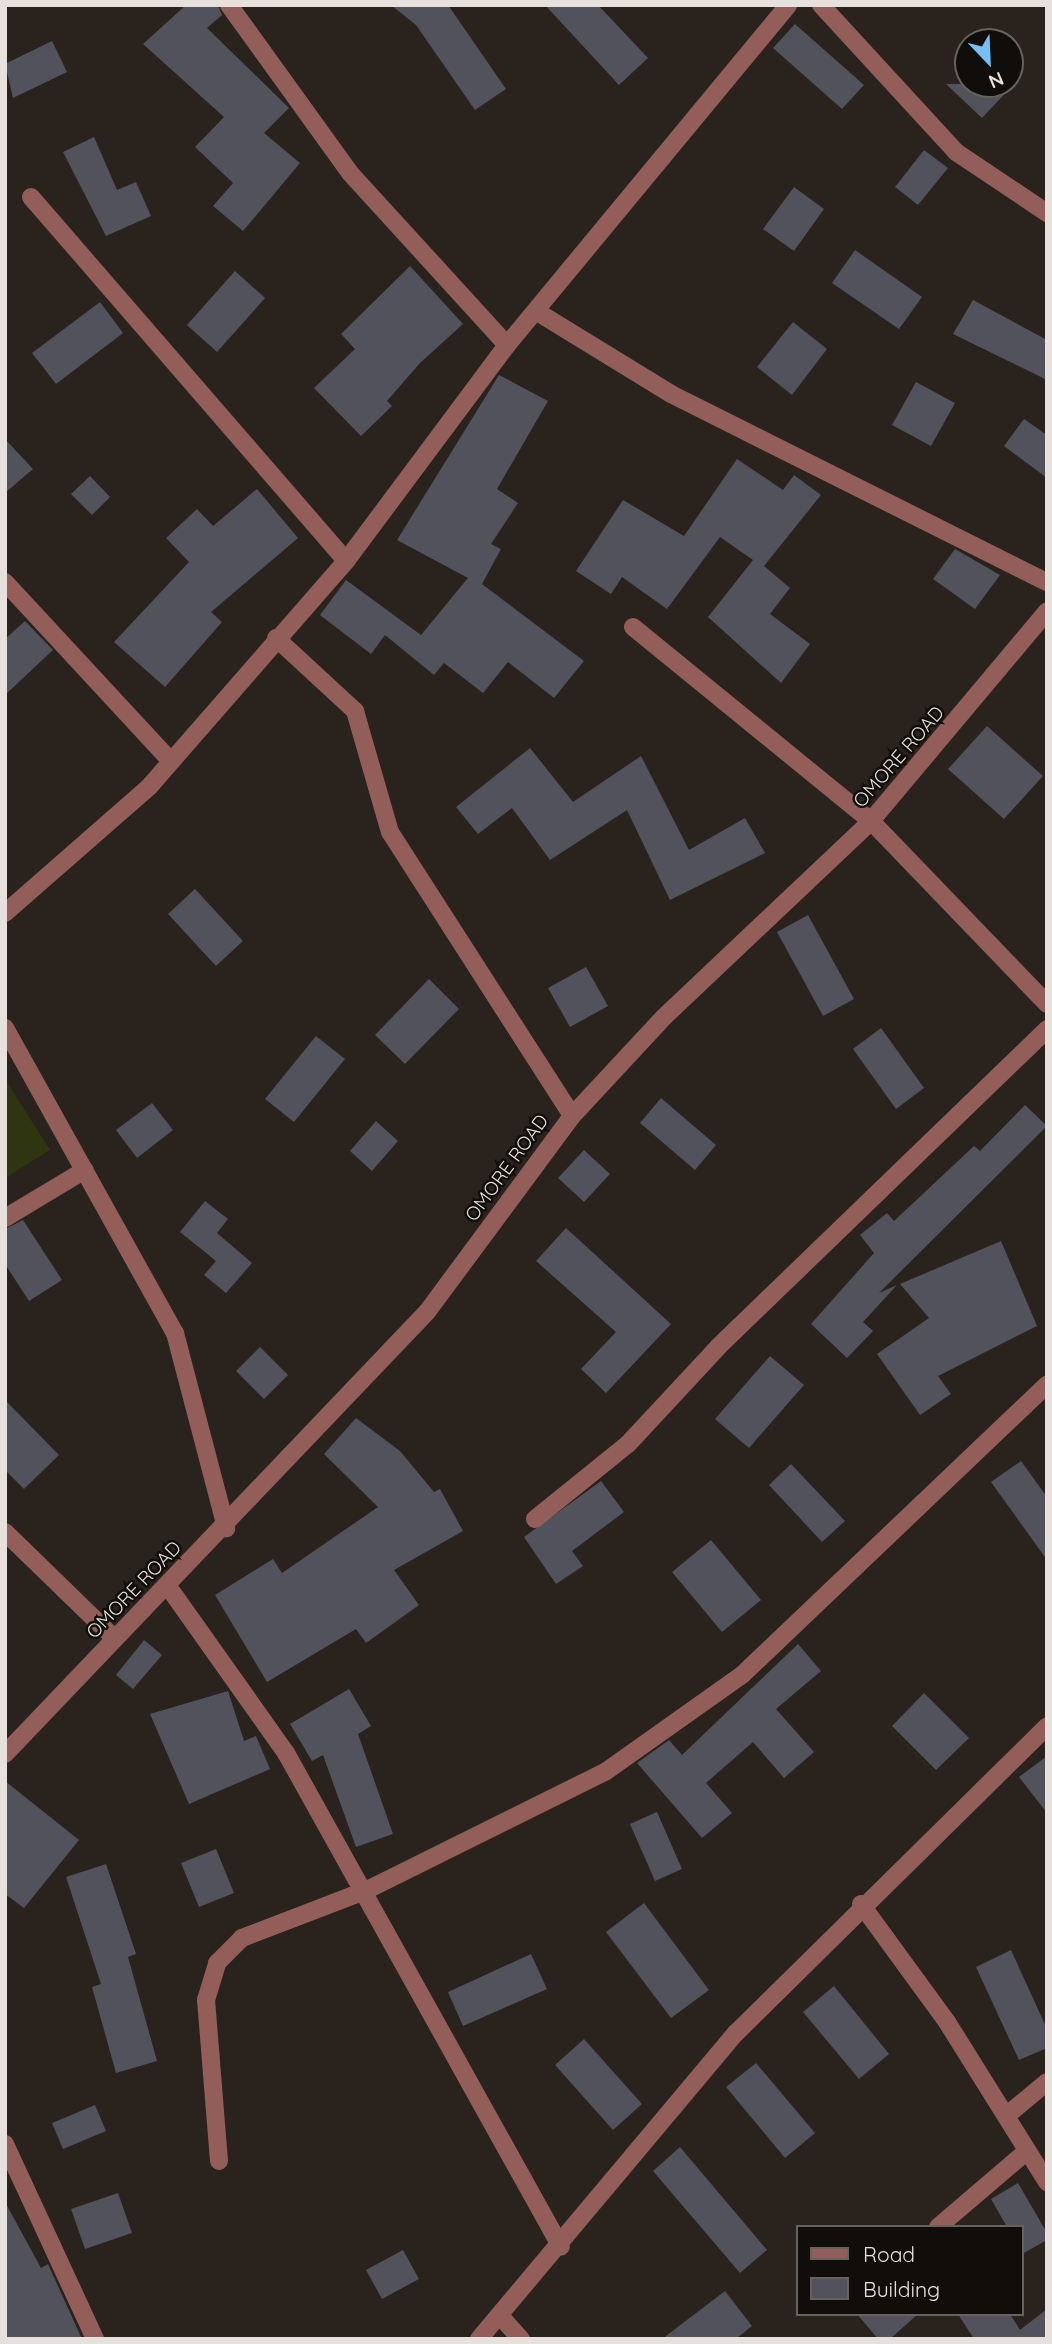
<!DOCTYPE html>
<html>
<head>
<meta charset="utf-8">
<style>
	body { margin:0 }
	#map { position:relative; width:1052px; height:2344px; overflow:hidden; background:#2a221c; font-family:Quicksand,sans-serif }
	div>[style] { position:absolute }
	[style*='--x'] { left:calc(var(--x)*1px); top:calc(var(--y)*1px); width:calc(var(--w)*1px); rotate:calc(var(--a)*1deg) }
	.green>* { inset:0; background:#2f3510 }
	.building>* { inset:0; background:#52525c }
	.minor>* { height:18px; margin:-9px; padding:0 9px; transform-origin:9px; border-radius:9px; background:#935d59 }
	span { translate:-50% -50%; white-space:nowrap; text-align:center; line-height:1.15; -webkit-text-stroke:5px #100d0a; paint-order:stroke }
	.street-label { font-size:19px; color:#e6e1dd }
	.frame { position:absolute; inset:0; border:7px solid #e6e1dd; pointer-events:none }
	.legend { position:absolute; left:796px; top:2225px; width:228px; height:91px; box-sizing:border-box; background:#100d0a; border:2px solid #66625e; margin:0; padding:9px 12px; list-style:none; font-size:21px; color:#e6e1dd }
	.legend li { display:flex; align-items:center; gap:14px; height:35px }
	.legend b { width:35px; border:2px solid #66625e }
	.north { position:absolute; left:954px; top:28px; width:70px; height:70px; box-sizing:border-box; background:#100d0a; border:2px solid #66625e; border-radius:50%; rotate:157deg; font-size:19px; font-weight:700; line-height:28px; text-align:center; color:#e6e1dd }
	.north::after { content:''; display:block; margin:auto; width:24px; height:32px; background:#77c0f7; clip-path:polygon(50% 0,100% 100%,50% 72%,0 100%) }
</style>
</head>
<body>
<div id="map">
	<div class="green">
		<i style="clip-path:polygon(5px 1079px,50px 1150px,5px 1178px)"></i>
	</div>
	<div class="building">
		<i style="clip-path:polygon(186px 5px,218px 5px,222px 15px,207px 28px,289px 108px,264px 133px,300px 163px,243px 231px,213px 206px,233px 183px,195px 147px,224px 117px,143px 44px)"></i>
		<i style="clip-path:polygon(391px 5px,448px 5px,506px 89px,475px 110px,416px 25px)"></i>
		<i style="clip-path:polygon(545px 5px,598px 5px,648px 58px,619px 85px)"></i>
		<i style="clip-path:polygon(795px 24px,864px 85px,842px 109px,773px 48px)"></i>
		<i style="clip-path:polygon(52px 41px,67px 72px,13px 98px,5px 64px)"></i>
		<i style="clip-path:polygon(946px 84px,1014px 84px,982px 118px)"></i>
		<i style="clip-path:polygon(94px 137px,117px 190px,136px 182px,151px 216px,106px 236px,63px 152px)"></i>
		<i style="clip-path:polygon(924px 150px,948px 168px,918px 205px,895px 187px)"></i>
		<i style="clip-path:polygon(794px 187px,824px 209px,794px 251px,763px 229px)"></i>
		<i style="clip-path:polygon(855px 250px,922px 297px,899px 329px,832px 283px)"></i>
		<i style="clip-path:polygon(410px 266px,463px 324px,420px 363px,387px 401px,392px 406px,361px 436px,314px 388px,355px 349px,341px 334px)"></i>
		<i style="clip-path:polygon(235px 271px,265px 298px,217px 352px,187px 325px)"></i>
		<i style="clip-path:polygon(973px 300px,1047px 340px,1047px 380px,953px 334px)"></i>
		<i style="clip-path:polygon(100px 302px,123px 333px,56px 384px,32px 353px)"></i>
		<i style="clip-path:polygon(793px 322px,827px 349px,792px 395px,757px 367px)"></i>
		<i style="clip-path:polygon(499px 375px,548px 401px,497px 489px,518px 503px,491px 544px,501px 549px,482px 584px,584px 661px,554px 698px,508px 662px,483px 693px,444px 663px,434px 675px,385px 635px,371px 654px,320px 615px,346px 580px,421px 635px,468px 578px,397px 540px)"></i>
		<i style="clip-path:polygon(916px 382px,955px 403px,931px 446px,892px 425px)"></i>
		<i style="clip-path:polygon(1024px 419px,1047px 435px,1047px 478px,1004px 446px)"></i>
		<i style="clip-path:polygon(5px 439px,33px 469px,5px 493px)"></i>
		<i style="clip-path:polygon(737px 459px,783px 490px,794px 475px,821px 495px,764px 566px,790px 588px,770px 614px,810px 644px,781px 683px,708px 617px,753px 560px,720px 537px,667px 609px,622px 577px,611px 594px,576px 571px,623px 500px,684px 536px)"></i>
		<i style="clip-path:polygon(90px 476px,110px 497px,92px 515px,71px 494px)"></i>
		<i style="clip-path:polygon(257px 489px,298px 538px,211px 612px,222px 622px,165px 687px,114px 642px,189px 562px,166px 538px,197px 509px,213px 526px)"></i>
		<i style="clip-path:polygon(955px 549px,1000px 575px,975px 609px,933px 579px)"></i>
		<i style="clip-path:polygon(25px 621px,53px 650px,5px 695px,5px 639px)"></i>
		<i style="clip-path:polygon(987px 726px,1043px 776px,1004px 819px,948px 769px)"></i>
		<i style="clip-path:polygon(530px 748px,573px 802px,641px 756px,689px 850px,745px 818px,765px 853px,670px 900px,627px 810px,550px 860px,512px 808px,478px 834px,456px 807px)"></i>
		<i style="clip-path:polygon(195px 889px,243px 941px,216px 966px,168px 914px)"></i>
		<i style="clip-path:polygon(808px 915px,854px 999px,823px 1016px,777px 932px)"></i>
		<i style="clip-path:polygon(586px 967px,608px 1006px,570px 1027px,548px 988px)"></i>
		<i style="clip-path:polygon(429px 979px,459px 1009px,405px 1064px,375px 1035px)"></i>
		<i style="clip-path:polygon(881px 1028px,924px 1088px,896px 1109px,853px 1049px)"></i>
		<i style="clip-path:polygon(316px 1036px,345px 1059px,294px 1122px,265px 1099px)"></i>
		<i style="clip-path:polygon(661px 1098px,716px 1145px,695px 1170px,640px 1123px)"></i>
		<i style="clip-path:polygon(152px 1103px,173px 1130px,137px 1158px,116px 1130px)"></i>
		<i style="clip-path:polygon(1025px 1105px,1047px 1126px,879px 1293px,897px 1285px,863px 1322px,873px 1331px,847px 1358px,811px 1324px,874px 1253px,860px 1235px,887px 1213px,894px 1221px,974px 1146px,980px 1151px)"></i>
		<i style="clip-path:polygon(376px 1121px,398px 1141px,372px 1171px,350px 1151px)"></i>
		<i style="clip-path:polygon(584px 1150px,610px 1174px,584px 1202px,558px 1178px)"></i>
		<i style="clip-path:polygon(205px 1201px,228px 1219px,217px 1233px,252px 1263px,226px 1293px,204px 1275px,216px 1261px,180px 1232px)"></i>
		<i style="clip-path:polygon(23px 1220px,62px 1280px,29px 1301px,5px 1264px,5px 1229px)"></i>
		<i style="clip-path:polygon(566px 1228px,671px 1324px,606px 1393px,581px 1369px,616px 1332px,536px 1261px)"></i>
		<i style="clip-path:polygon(1001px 1241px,1037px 1326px,938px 1376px,951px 1394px,920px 1415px,877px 1354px,929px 1318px,900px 1284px)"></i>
		<i style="clip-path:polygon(260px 1347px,288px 1375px,264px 1399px,236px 1371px)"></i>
		<i style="clip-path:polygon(770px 1356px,804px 1385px,749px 1448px,715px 1419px)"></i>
		<i style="clip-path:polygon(5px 1400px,59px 1455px,24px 1489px,5px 1470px)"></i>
		<i style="clip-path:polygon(356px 1418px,400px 1451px,434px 1492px,440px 1489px,463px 1531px,394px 1570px,419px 1605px,366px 1643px,356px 1629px,267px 1682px,215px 1595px,273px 1559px,282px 1573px,378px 1507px,324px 1454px)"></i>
		<i style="clip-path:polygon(1021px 1461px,1047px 1497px,1047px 1560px,991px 1482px)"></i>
		<i style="clip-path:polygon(791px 1464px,845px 1521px,822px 1542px,769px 1485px)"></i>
		<i style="clip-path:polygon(601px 1481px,624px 1512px,572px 1551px,583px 1566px,556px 1584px,524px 1537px)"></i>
		<i style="clip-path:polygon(711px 1540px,761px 1600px,722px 1632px,672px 1572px)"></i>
		<i style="clip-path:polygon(144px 1640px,162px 1655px,133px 1689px,116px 1675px)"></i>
		<i style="clip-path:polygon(798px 1644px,821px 1671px,776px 1709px,814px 1752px,784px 1778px,753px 1742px,706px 1783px,732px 1813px,702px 1838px,637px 1763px,669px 1740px,682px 1755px)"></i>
		<i style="clip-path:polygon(349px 1689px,371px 1726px,358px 1734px,393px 1834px,356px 1847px,323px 1755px,312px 1761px,290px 1724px)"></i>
		<i style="clip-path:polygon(228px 1691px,244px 1741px,256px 1736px,270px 1769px,189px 1804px,150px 1714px)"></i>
		<i style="clip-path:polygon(924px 1693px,969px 1738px,936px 1770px,892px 1726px)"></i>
		<i style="clip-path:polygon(1047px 1756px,1047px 1813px,1019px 1777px)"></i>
		<i style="clip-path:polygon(5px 1781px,79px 1840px,24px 1908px,5px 1894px)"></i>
		<i style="clip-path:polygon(657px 1812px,682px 1869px,655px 1881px,630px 1824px)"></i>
		<i style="clip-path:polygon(216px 1849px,234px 1893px,199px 1907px,181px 1863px)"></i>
		<i style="clip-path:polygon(106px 1864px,136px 1954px,128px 1957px,157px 2061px,116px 2073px,92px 1987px,101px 1984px,66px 1877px)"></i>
		<i style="clip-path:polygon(644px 1903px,709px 1990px,671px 2018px,606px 1932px)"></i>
		<i style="clip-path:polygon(1011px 1950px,1047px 2029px,1047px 2048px,1019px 2060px,976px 1967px)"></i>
		<i style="clip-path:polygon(531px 1954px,547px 1989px,463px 2026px,448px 1992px)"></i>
		<i style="clip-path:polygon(834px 1986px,889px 2054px,859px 2079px,803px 2012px)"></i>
		<i style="clip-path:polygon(584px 2039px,642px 2104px,613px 2130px,555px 2065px)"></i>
		<i style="clip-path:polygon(756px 2063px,815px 2133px,785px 2158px,726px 2087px)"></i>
		<i style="clip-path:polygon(95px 2105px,106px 2131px,63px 2149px,52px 2123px)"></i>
		<i style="clip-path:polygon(680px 2147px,767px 2250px,740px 2273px,653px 2171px)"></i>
		<i style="clip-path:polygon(1018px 2183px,1047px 2233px,1047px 2240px,1022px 2254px,1022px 2227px,1007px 2227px,991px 2199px)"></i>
		<i style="clip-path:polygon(118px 2193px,132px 2233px,85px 2249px,71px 2209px)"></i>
		<i style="clip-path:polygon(5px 2202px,41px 2268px,48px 2264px,82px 2339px,5px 2339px)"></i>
		<i style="clip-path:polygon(403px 2250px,419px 2279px,382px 2299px,366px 2270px)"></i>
		<i style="clip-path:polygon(725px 2291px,752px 2326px,736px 2339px,662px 2339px)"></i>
		<i style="clip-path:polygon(1047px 2309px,1047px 2339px,974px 2339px,958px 2314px,1010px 2314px,1020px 2330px)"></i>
		<i style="clip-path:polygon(857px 2314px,918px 2314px,890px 2339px,878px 2339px)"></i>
	</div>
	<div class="minor">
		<i style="--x:229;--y:5;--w:207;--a:54.2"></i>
		<i style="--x:350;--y:173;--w:233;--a:47.6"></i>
		<i style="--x:821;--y:5;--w:200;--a:47.4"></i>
		<i style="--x:956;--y:152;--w:110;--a:33.8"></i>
		<i style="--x:31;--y:197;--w:481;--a:49.1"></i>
		<i style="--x:539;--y:313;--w:155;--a:31.5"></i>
		<i style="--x:671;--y:394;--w:420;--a:26.6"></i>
		<i style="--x:5;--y:582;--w:244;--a:47.2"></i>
		<i style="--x:633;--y:627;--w:307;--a:39.2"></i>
		<i style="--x:871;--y:821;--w:254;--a:46.1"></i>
		<i style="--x:276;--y:638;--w:108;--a:42.7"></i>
		<i style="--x:355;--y:711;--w:126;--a:73.9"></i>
		<i style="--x:390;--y:832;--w:337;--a:57.3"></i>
		<i style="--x:5;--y:913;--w:191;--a:-41.2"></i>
		<i style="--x:149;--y:787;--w:300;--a:-48.9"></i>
		<i style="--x:346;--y:561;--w:269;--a:-53.3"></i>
		<i style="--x:507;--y:345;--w:441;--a:-50.4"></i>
		<i style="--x:5;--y:1028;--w:349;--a:60.9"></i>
		<i style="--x:175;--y:1333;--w:202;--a:75.3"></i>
		<i style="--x:5;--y:1218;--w:93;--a:-31"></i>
		<i style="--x:535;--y:1519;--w:119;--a:-38.9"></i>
		<i style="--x:628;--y:1444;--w:132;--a:-47.1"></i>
		<i style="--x:718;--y:1347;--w:458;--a:-44"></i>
		<i style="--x:5;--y:1532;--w:153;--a:44.2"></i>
		<i style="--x:167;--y:1585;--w:206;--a:54.7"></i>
		<i style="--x:286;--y:1753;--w:565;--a:60.9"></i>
		<i style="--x:5;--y:1754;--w:611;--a:-46.33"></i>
		<i style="--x:427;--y:1312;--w:244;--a:-53.5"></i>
		<i style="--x:572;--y:1116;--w:135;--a:-47.1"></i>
		<i style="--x:664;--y:1017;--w:285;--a:-43.4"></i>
		<i style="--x:871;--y:821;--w:274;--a:-50"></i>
		<i style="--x:861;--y:1904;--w:146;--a:53.9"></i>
		<i style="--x:947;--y:2022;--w:189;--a:58"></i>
		<i style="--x:1006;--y:2116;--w:53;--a:-39.7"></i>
		<i style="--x:5;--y:2144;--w:215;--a:65.2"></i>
		<i style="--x:219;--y:2161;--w:162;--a:-94.6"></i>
		<i style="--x:206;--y:2000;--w:39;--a:-73"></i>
		<i style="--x:217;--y:1963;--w:35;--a:-45"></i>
		<i style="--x:242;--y:1938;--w:134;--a:-21"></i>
		<i style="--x:367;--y:1890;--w:266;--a:-26.4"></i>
		<i style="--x:605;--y:1772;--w:168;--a:-35.3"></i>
		<i style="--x:742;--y:1675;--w:421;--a:-43.6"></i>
		<i style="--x:938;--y:2227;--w:117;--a:-40.5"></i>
		<i style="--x:501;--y:2317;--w:30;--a:48"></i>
		<i style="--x:479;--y:2339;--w:400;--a:-50"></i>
		<i style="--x:736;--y:2033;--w:437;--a:-44.6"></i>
	</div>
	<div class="street-label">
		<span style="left:899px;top:757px;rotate:-49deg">OMORE ROAD</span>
		<span style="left:507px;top:1168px;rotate:-54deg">OMORE ROAD</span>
		<span style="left:134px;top:1590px;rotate:-46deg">OMORE ROAD</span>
	</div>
	<div class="frame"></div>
	<ul class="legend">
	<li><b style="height:9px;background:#935d59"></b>Road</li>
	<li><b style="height:19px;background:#52525c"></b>Building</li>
	</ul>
	<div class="north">N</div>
</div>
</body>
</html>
